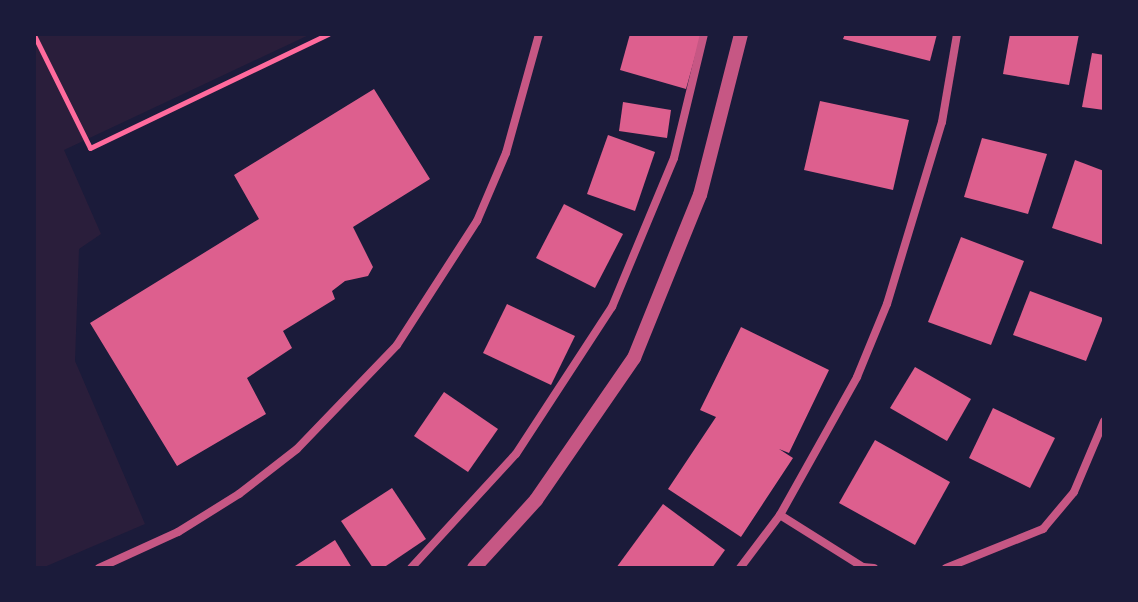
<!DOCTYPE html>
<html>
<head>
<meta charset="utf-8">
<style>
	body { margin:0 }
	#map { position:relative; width:1138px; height:602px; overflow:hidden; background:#1b1b3a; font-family:Lato,sans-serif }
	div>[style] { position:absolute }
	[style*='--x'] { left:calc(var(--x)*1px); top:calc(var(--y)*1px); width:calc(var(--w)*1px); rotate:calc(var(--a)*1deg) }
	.green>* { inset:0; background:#2a1e3b }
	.building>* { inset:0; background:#dd5f8e }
	.path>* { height:5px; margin:-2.5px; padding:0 2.5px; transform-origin:2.5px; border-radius:2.5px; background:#ff6b9d }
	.minor>* { height:8px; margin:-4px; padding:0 4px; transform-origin:4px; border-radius:4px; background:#c65784 }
	.tertiary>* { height:14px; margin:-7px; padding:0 7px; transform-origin:7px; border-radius:7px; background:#c65784 }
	span { translate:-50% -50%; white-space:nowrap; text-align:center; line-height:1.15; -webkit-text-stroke:8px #1b1b3a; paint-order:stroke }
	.frame { position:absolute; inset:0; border:36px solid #1b1b3a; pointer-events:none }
</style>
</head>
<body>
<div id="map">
	<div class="green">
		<i style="clip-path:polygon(34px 34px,311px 34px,64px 150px,101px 234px,79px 249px,75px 361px,145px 524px,42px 568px,34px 568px)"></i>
	</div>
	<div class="building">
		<i style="clip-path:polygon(630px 34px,701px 35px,686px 89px,620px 70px)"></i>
		<i style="clip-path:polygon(845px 34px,937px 34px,930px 61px,843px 39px)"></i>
		<i style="clip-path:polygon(1010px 34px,1079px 34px,1069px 85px,1003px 74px)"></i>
		<i style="clip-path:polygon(1092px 53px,1104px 55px,1104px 110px,1082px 107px)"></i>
		<i style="clip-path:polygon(374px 89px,430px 179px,353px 227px,373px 267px,368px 276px,345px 281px,332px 291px,335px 299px,283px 331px,292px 348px,247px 378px,266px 414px,177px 466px,90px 323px,259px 219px,234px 175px)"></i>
		<i style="clip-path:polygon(820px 101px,909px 120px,893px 190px,804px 170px)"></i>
		<i style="clip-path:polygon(623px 102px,671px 110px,667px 138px,619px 131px)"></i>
		<i style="clip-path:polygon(608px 135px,655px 152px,635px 211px,587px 194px)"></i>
		<i style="clip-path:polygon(982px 138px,1047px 154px,1028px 214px,964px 197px)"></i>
		<i style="clip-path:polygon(1075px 160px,1104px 171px,1104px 245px,1052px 228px)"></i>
		<i style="clip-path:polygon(564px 204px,623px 234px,595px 288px,536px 258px)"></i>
		<i style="clip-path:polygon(961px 237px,1024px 261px,991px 345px,928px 322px)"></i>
		<i style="clip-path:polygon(1030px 291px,1103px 318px,1086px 361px,1013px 335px)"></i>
		<i style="clip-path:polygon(507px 304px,575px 336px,551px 385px,483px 353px)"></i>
		<i style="clip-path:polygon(741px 327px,829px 370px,789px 453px,779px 449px,793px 458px,741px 537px,668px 489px,716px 417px,700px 410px)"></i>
		<i style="clip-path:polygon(915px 367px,971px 399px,947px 441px,890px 408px)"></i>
		<i style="clip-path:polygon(444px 392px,498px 429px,468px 472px,414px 436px)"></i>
		<i style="clip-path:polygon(993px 408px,1055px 438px,1030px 488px,969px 458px)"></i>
		<i style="clip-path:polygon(875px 440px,950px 482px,915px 545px,839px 503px)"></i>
		<i style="clip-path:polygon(392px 488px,426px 539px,383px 568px,373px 568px,341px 521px)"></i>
		<i style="clip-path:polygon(663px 504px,725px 550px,712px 568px,616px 568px)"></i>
		<i style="clip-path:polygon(335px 540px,352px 568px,292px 568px)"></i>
	</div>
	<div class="path">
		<i style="--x:34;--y:35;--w:126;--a:63.6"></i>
		<i style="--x:90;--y:148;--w:264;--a:-25.6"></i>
	</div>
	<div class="minor">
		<i style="--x:780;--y:515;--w:158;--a:-60.8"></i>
		<i style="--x:857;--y:377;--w:79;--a:-67.7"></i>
		<i style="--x:887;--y:304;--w:190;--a:-73.2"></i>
		<i style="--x:942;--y:122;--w:89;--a:-80.3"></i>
		<i style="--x:99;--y:568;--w:87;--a:-24.5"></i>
		<i style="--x:178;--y:532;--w:72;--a:-31.9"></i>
		<i style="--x:239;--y:494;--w:73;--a:-37.8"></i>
		<i style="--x:297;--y:449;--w:144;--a:-46.1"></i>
		<i style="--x:397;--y:345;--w:148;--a:-57.2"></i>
		<i style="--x:477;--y:221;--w:74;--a:-66.9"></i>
		<i style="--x:506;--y:153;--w:123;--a:-74.5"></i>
		<i style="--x:411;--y:568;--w:155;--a:-47.4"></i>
		<i style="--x:516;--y:454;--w:176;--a:-56.9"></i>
		<i style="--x:612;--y:307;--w:161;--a:-67.4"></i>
		<i style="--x:674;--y:158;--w:128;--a:-76.4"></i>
		<i style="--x:740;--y:568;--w:66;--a:-53"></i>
		<i style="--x:780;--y:515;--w:98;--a:32.1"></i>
		<i style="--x:863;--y:567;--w:11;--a:5"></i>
		<i style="--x:946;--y:568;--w:105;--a:-21.9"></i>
		<i style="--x:1043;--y:529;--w:48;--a:-50"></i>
		<i style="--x:1074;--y:492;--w:77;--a:-67.1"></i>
	</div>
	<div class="tertiary">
		<i style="--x:474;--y:568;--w:92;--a:-47.6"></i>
		<i style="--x:536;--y:500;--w:173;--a:-55.4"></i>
		<i style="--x:634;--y:358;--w:176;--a:-68"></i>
		<i style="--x:700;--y:195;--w:166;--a:-75.7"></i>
	</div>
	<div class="frame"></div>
</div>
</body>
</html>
